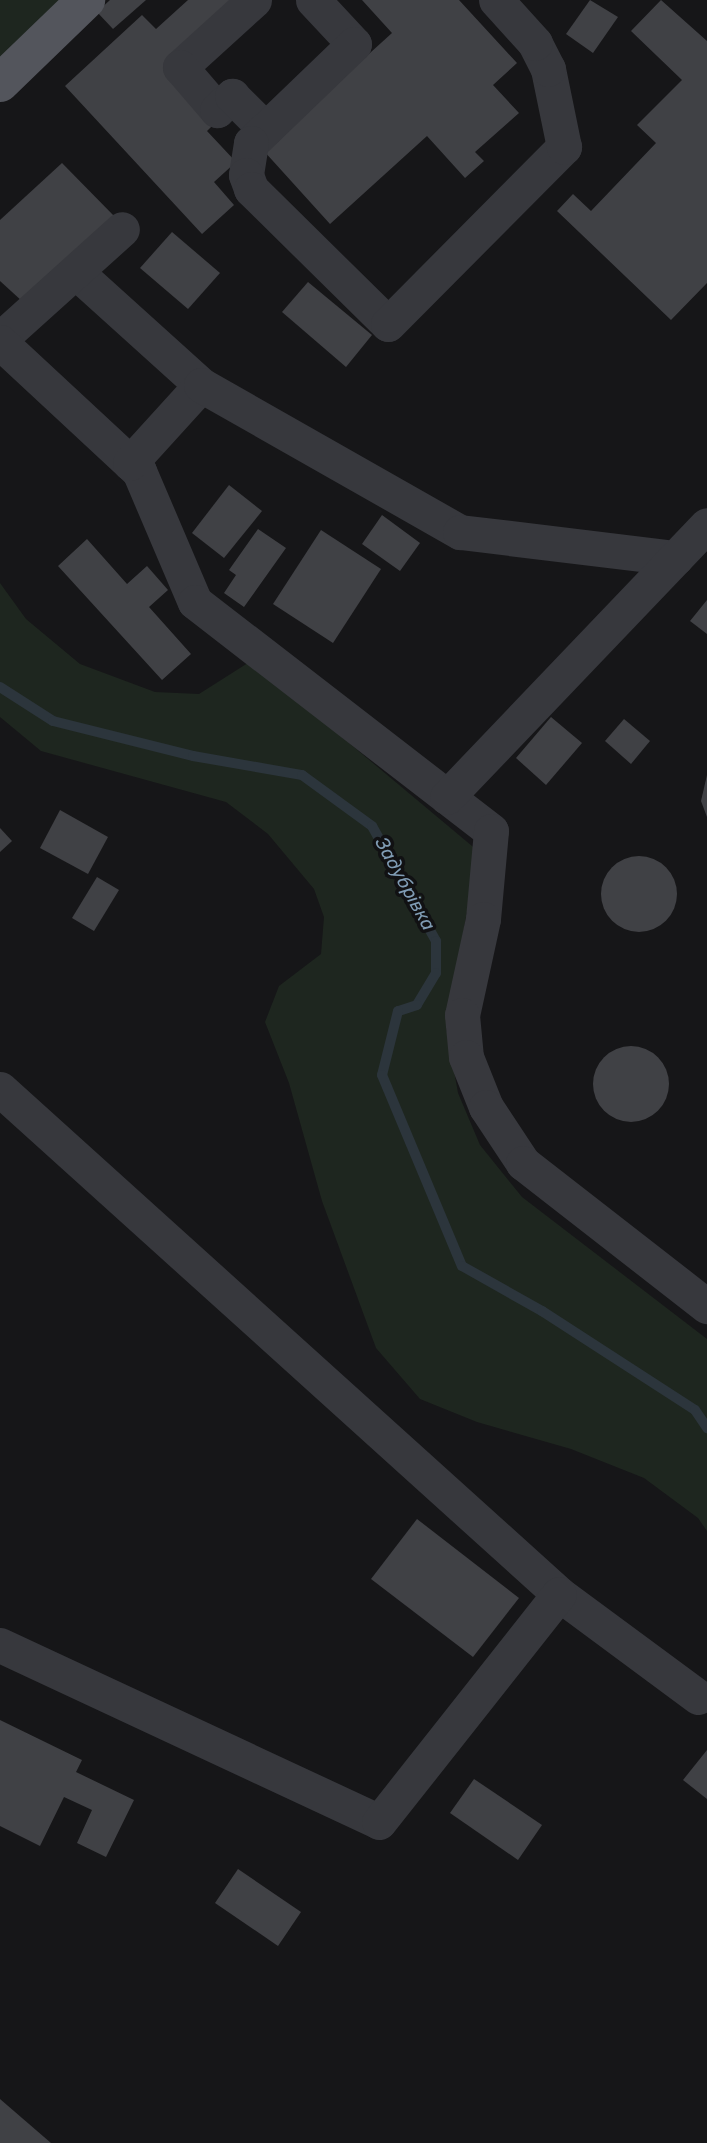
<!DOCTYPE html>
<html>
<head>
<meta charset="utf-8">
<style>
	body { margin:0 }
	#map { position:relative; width:707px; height:2143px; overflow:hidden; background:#161618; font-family:Rubik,sans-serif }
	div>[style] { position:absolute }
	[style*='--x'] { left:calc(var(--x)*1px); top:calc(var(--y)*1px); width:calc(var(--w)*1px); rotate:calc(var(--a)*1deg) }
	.green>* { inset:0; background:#1e261f }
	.stream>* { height:10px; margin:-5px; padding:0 5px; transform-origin:5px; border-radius:5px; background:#2c353c }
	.building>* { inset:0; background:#404145 }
	.round { border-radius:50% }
	.minor>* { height:35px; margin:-17.5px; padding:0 17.5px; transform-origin:17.5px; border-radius:17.5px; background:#37383d }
	.major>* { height:38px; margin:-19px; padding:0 19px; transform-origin:19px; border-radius:19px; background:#53555c }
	span { translate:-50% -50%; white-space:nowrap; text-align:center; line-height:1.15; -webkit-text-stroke:7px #111113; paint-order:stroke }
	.water-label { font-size:19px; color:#7f9bb3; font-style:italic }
</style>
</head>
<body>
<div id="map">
	<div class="green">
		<i style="clip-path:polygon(0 0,97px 0,0 90px)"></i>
		<i style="clip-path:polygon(0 583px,26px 619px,80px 664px,155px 692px,199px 694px,251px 661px,478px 851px,446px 1027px,458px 1093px,480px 1145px,522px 1197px,707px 1339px,707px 1531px,698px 1518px,644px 1478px,571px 1449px,477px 1422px,420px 1399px,376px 1348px,322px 1201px,289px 1083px,265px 1022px,279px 986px,321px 954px,324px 917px,314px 889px,268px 834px,226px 802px,41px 751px,0 717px)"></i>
	</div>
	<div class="stream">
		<i style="--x:0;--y:687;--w:63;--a:32.7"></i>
		<i style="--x:53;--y:721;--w:144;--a:14"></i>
		<i style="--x:193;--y:756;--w:111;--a:9.9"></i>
		<i style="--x:302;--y:775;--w:87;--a:36.1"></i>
		<i style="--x:372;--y:826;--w:132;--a:60.9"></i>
		<i style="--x:436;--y:941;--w:32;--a:90"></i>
		<i style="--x:436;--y:973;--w:37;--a:121"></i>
		<i style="--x:417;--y:1005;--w:20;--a:162"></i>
		<i style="--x:398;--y:1011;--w:66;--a:104"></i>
		<i style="--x:382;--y:1075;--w:207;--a:67.3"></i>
		<i style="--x:462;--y:1266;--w:92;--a:29.4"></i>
		<i style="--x:542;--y:1311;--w:182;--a:32.9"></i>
		<i style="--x:695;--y:1410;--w:22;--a:56"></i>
	</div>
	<div class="building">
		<i style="clip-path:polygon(110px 0,146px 0,113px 29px,97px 12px)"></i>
		<i style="clip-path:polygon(188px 0,237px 0,165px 67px,216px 122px,207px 131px,236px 162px,214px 182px,234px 205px,202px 234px,65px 86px,142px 15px,156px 29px)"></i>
		<i style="clip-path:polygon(362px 0,459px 0,517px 63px,493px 85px,519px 113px,475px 152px,484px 161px,465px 178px,427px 136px,330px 224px,263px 150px,392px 33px)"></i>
		<i style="clip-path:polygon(590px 0,618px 17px,593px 53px,566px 34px)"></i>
		<i style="clip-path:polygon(661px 0,707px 41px,707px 283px,671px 320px,557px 211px,573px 194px,591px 211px,656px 143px,637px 125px,682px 80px,631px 31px)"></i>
		<i style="clip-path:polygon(62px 163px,116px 218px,23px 302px,0 281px,0 220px)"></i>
		<i style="clip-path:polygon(172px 232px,220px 273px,188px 309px,140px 268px)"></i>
		<i style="clip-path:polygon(308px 282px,372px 335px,346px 367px,282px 312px)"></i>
		<i style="clip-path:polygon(229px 485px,262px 511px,224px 558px,192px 533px)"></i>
		<i style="clip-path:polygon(382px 515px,420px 543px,400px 571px,362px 544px)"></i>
		<i style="clip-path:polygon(258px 529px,286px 548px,244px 607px,224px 593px,236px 575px,229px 570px)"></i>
		<i style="clip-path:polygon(321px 530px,381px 569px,333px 643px,273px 604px)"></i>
		<i style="clip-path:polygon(87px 539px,127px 584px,147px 566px,168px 590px,149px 607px,191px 654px,162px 680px,58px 566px)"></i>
		<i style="clip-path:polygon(707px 600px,707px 634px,690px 621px)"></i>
		<i style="clip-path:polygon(551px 717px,582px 743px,546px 785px,516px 758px)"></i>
		<i style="clip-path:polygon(624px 719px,650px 741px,631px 764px,605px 741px)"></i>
		<i style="clip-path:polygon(707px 775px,707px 817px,701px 801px)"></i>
		<i style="clip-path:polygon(60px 810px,108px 837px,88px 874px,40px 848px)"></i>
		<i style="clip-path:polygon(0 828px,12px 841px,0 852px)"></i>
		<i class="round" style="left:601px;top:856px;width:76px;height:76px"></i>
		<i style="clip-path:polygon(97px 877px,119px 890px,94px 931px,72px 918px)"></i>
		<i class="round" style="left:593px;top:1046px;width:76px;height:76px"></i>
		<i style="clip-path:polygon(417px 1519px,519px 1598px,473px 1657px,371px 1579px)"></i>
		<i style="clip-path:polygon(0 1720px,82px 1760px,76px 1772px,134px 1800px,106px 1857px,77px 1843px,92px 1810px,64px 1797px,40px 1846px,0 1826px)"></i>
		<i style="clip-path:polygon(707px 1750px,707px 1799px,683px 1780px)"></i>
		<i style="clip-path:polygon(474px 1779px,542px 1825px,518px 1860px,450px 1813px)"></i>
		<i style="clip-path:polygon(238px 1869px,301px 1912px,278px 1946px,215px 1903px)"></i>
		<i style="clip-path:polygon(0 2099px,51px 2143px,0 2143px)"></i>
	</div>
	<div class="minor">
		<i style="--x:254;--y:0;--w:100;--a:137.8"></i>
		<i style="--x:180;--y:67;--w:57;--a:49.3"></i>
		<i style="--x:217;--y:110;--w:21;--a:-43"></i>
		<i style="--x:232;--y:96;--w:47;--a:45"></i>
		<i style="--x:313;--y:0;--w:60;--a:47"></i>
		<i style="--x:354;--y:44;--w:143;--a:136.1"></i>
		<i style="--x:251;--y:143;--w:32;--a:99"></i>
		<i style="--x:246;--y:175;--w:15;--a:70"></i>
		<i style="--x:251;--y:189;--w:192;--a:44.6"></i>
		<i style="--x:388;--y:324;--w:250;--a:-45.2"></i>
		<i style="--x:564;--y:147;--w:80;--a:-101.6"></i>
		<i style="--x:548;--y:69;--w:29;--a:-117"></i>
		<i style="--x:535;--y:43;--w:58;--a:-132.2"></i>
		<i style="--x:76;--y:272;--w:169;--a:42.1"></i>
		<i style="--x:0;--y:339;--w:164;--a:-42"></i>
		<i style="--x:0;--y:342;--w:190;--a:42.9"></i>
		<i style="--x:139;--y:471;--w:142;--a:66.9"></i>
		<i style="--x:195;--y:602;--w:374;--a:37.7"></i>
		<i style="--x:491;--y:831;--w:88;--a:95.2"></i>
		<i style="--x:483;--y:919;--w:98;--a:102.3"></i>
		<i style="--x:462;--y:1015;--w:42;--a:84.6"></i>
		<i style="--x:466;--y:1057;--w:54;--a:68.2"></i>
		<i style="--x:486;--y:1107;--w:67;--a:56.5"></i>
		<i style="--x:523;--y:1163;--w:233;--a:37.9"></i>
		<i style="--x:130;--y:463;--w:105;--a:-47.7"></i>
		<i style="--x:201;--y:385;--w:298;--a:29.6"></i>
		<i style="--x:460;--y:532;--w:217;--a:6.9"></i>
		<i style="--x:447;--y:797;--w:376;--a:-46.3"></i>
		<i style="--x:0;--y:1089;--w:753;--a:42.09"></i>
		<i style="--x:559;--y:1594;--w:173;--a:36.5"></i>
		<i style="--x:0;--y:1645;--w:418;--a:25"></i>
		<i style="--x:379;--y:1822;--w:290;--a:-51.7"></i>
	</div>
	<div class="major">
		<i style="--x:0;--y:83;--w:120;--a:-44"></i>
	</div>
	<div class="water-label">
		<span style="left:405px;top:884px;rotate:61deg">Задубрівка</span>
	</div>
</div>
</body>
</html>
